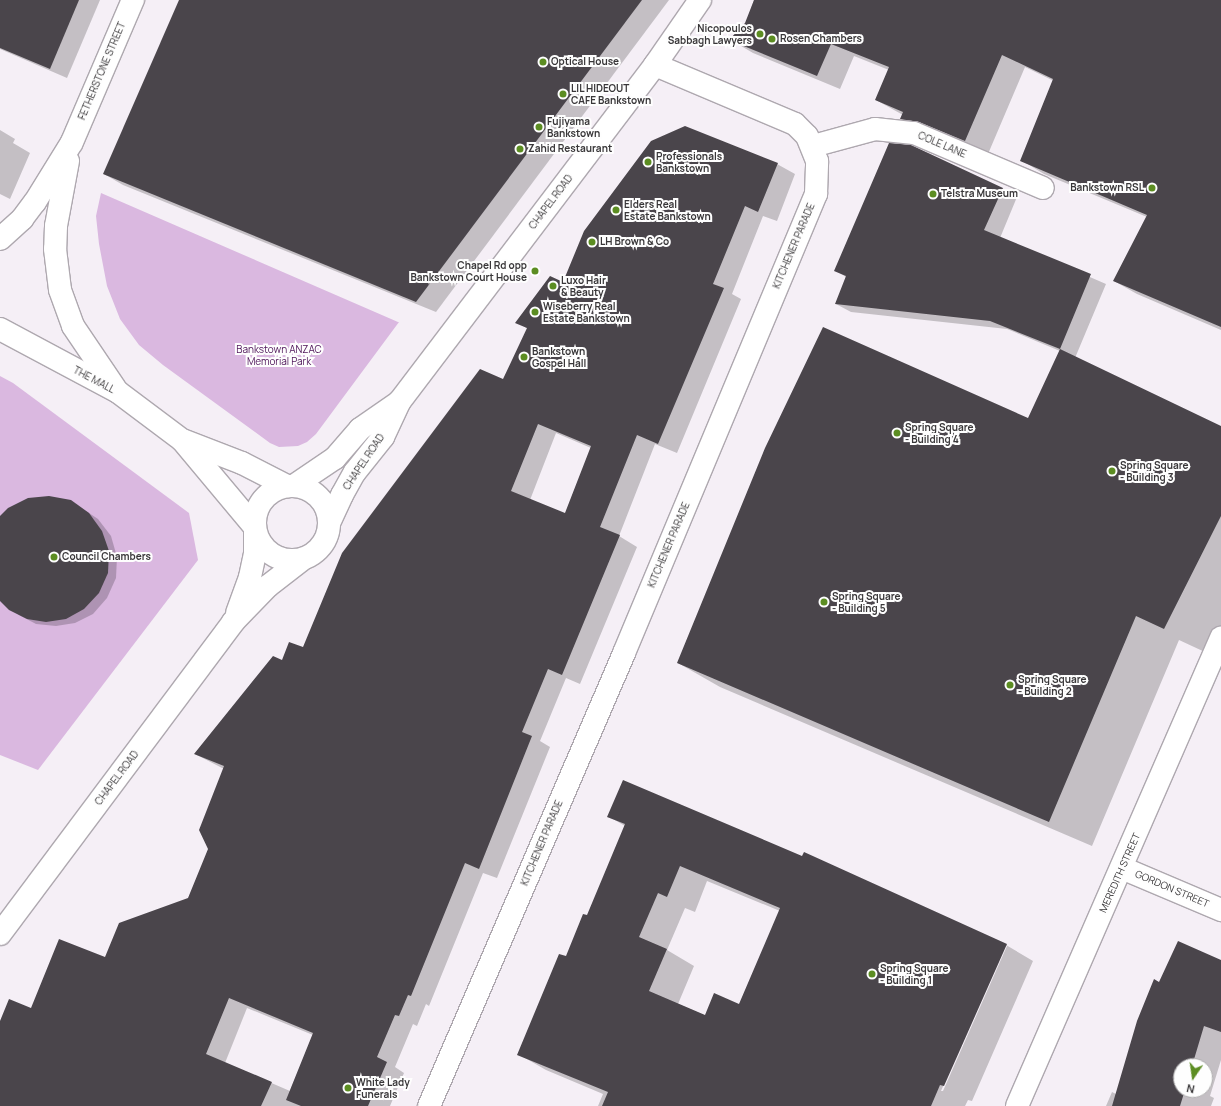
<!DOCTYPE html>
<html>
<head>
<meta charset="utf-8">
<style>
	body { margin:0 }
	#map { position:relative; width:1221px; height:1106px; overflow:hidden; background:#f5eff6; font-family:Manrope,sans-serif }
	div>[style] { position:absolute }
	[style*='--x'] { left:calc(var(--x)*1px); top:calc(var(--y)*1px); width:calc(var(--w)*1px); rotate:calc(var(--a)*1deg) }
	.green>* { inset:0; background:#dab8e0 }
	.shadow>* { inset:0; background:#0003 }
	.building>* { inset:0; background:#4a454b }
	.roads { filter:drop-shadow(1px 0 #aea8af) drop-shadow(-1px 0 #aea8af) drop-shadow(0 1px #aea8af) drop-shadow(0 -1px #aea8af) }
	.minor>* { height:22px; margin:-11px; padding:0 11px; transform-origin:11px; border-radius:11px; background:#fff }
	.minor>.ring { margin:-11px; padding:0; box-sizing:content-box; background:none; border:22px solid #fff; border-radius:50% }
	.major>* { height:22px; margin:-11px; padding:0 11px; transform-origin:11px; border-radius:11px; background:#fff }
	.dots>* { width:11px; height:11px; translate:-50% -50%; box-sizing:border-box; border:2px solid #fefefe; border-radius:50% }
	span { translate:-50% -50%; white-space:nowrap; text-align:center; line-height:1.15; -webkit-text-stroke:4px #fefefe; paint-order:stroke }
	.poi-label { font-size:10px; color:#393739; font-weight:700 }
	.right { translate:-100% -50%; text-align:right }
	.left { translate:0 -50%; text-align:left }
	.street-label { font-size:10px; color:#393739 }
	.park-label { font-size:10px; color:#4d1358 }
	.north { position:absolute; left:1173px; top:1058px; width:40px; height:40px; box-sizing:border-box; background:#fefefe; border:1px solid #afaeaf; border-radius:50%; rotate:193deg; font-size:11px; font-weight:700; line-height:16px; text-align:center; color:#393739 }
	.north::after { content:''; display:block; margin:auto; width:14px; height:18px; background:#5c8d22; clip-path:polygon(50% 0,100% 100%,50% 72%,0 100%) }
</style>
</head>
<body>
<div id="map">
	<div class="green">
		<i style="clip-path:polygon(101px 193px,398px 322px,399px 322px,316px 434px,307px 442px,298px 446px,279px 447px,270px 443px,163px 365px,139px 345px,120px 319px,107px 286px,99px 244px,96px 216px)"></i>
		<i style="clip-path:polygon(0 376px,13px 383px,189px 513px,198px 560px,38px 770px,0 755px)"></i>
	</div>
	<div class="shadow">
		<i style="clip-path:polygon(0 0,100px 0,67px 78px,0 49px)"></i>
		<i style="clip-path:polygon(180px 0,669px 0,436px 312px,123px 185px,104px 174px)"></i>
		<i style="clip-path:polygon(754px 0,1221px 0,1221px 330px,1137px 294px,1114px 281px,1147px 217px,1044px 174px,1021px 160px,1054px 81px,1025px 67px,988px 154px,923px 132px,901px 119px,903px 115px,876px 100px,889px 70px,854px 56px,840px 89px,753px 53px,731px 40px,746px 23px)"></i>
		<i style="clip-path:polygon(0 130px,15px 139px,13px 143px,30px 153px,10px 199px,0 194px)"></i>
		<i style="clip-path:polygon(evenodd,777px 164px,795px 174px,777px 221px,763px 216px,732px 294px,741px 299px,677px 453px,655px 444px,619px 536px,637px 547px,580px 684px,566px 678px,540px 741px,550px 747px,497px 878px,483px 873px,429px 1006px,426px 1004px,417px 1026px,413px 1024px,395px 1067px,404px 1073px,390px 1106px,0 1106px,0 1023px,31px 1010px,188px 899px,209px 849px,224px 769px,195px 754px,282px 661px,303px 649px,504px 380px,528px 329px,517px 322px,564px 283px,777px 164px,556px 433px,591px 448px,565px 514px,530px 500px,556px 433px,777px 164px,247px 1008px,313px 1035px,290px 1091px,225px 1063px,247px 1008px)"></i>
		<i style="clip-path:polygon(1002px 188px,1017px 197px,1000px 238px,1106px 284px,1075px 358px,1221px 427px,1221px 625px,1207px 653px,1179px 640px,1092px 846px,720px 687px,678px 663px,1029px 419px,1060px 351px,1007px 329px,851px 312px,836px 304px,846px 277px,836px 271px)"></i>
		<i style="clip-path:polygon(80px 507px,98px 519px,111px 536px,117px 557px,116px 578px,107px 598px,93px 614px,75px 623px,56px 626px,36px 624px,19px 615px,0 600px,0 517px)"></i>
		<i style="clip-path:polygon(evenodd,608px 816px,1006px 945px,1033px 961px,972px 1101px,968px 1100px,965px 1106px,598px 1106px,603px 1094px,546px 1070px,518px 1054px,587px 917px,625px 826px,608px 816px,707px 881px,780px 911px,739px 1005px,706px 1016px,678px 1004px,694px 966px,667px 950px,685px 908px,695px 912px,707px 881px,608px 816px,1005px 946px,1007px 946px,943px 1091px,941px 1091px,1005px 946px)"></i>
		<i style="clip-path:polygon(evenodd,1221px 961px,1221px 1060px,1210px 1096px,1214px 1098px,1211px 1106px,1106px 1106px,1112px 1092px,1116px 1094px,1159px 983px,1221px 961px,1181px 1066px,1205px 1066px,1205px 1090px,1181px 1090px,1181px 1066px)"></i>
	</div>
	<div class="building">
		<i style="clip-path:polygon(0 0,79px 0,50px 69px,0 48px)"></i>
		<i style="clip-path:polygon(179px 0,642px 0,416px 302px,103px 174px)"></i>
		<i style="clip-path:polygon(754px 0,1221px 0,1221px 327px,1113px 281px,1147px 215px,1020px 161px,1053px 79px,1002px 55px,965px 141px,919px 122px,900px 119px,903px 112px,875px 100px,889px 67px,831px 44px,817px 76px,729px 40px,745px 23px)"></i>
		<i style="clip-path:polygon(evenodd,685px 126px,778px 163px,758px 212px,745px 206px,713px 284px,724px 288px,658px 444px,637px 435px,600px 527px,620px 535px,562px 675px,548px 669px,522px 732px,532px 736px,479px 869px,465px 863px,411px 996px,408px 995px,399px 1016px,395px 1015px,377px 1057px,387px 1062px,368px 1106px,301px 1106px,286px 1100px,313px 1033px,229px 998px,206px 1054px,272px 1082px,261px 1106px,0 1106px,0 1021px,9px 999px,31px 1008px,59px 939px,105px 957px,119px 923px,188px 898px,208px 849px,199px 830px,224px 766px,194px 754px,273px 656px,282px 660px,289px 642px,303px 647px,342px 553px,480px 369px,503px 379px,527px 328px,515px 323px,550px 276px,563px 282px,584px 231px,651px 141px,685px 126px,538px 424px,591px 446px,565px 513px,511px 491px,538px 424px)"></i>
		<i style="clip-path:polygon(889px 143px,911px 145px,1003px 188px,984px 230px,1091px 274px,1060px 349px,990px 321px,835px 304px,846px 276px,834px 271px)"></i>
		<i style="clip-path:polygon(823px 327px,1028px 418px,1060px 349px,1221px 426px,1221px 516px,1164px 629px,1136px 616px,1049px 822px,677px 663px,765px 448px)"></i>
		<i style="clip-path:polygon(49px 496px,71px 500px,89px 513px,102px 531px,109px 551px,108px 573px,99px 593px,84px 609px,66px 619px,46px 622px,27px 619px,9px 610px,0 601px,0 516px,8px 508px,28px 498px)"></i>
		<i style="clip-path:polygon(evenodd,623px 780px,802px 856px,804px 852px,1007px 944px,944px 1086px,940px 1085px,931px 1106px,602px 1106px,608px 1092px,517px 1055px,559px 954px,566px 956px,583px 914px,587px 915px,625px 824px,607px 817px,623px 780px,680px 866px,780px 908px,739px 1004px,714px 993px,705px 1015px,649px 991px,667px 949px,639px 937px,658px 893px,667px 897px,680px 866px)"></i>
		<i style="clip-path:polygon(1178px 941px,1221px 960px,1221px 1032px,1204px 1026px,1192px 1066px,1181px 1066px,1181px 1090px,1185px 1090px,1180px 1106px,1112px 1106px,1137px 1021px,1154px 979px,1159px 982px)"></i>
	</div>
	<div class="roads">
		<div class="minor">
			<i style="--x:813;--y:146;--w:64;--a:-15.3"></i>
			<i style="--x:875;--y:129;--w:39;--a:6"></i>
			<i style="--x:914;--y:133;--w:140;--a:23.1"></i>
			<i style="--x:68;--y:161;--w:66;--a:100.5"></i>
			<i style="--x:56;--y:226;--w:23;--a:92"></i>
			<i style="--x:55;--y:249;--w:41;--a:83"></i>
			<i style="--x:60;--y:290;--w:38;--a:70"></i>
			<i style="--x:73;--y:326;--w:75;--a:55.9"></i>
			<i style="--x:0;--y:239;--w:30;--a:-42"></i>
			<i style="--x:22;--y:219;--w:21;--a:-53"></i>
			<i style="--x:35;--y:202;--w:70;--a:-58.3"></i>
			<i style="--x:72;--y:142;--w:155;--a:-66.8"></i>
			<i style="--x:0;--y:329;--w:134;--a:28.1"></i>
			<i style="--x:118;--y:392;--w:80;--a:36.9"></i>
			<i style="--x:182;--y:440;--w:112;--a:50.1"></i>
			<i style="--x:185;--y:441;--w:61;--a:21.1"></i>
			<i style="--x:242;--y:463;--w:51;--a:27.1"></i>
			<i style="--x:295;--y:485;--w:48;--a:-34"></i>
			<i style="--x:335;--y:458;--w:38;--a:-49"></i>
			<i style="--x:360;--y:429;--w:47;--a:-34.7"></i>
			<i class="ring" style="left:255px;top:486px;width:52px;height:52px"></i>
			<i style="--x:329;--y:523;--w:31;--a:-65"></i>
			<i style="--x:342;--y:495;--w:26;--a:-61"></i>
			<i style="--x:355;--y:472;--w:45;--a:-51.3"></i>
			<i style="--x:383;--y:437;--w:40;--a:-65"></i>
			<i style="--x:400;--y:401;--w:422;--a:-52.8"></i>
			<i style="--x:655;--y:65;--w:79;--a:-55.3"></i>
			<i style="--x:237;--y:613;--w:38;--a:-70"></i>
			<i style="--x:250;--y:577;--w:24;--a:-78"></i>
			<i style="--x:255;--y:554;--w:22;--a:-90"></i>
			<i style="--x:1122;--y:868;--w:108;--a:23"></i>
			<i style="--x:0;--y:934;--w:389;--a:-53.2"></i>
			<i style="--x:233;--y:622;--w:50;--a:-45.8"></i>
			<i style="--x:268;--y:586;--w:44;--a:-37.6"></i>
			<i style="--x:429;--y:1106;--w:493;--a:-66.7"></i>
			<i style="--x:624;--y:653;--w:498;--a:-67.3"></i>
			<i style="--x:816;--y:194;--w:33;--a:-88"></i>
			<i style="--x:817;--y:161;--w:27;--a:-112"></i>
			<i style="--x:807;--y:136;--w:17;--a:-135"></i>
			<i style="--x:795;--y:124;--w:152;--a:-157.1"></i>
		</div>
		<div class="major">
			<i style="--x:1017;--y:1106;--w:511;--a:-66.45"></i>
		</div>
	</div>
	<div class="dots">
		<i style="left:760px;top:34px;background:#5c8d22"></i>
		<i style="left:772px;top:39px;background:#5c8d22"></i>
		<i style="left:543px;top:62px;background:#5c8d22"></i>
		<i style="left:563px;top:94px;background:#5c8d22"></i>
		<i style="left:539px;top:127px;background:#5c8d22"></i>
		<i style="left:520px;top:149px;background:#5c8d22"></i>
		<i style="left:648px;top:162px;background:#5c8d22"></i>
		<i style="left:1152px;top:188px;background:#5c8d22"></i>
		<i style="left:933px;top:194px;background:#5c8d22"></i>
		<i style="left:616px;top:210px;background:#5c8d22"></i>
		<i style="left:592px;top:242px;background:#5c8d22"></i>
		<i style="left:535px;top:271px;background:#5c8d22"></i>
		<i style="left:553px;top:286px;background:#5c8d22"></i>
		<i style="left:535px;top:312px;background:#5c8d22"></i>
		<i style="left:524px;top:357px;background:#5c8d22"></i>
		<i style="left:897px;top:433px;background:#5c8d22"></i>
		<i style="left:1112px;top:471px;background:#5c8d22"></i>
		<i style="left:54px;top:557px;background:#5c8d22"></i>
		<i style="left:824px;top:602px;background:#5c8d22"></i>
		<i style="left:1010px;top:685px;background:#5c8d22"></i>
		<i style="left:872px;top:974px;background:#5c8d22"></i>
		<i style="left:348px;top:1088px;background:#5c8d22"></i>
	</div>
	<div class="poi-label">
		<span class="right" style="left:752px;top:34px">Nicopoulos<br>Sabbagh Lawyers</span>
		<span class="left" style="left:780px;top:39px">Rosen Chambers</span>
		<span class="left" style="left:551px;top:62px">Optical House</span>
		<span class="left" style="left:571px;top:94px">LIL HIDEOUT<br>CAFE Bankstown</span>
		<span class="left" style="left:547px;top:127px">Fujiyama<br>Bankstown</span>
		<span class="left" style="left:528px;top:149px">Zahid Restaurant</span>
		<span class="left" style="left:656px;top:162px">Professionals<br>Bankstown</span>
		<span class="right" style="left:1144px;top:188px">Bankstown RSL</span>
		<span class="left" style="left:941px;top:194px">Telstra Museum</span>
		<span class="left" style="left:624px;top:210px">Elders Real<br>Estate Bankstown</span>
		<span class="left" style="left:600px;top:242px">LH Brown &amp; Co</span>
		<span class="right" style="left:527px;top:271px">Chapel Rd opp<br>Bankstown Court House</span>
		<span class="left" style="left:561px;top:286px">Luxo Hair<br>&amp; Beauty</span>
		<span class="left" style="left:543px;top:312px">Wiseberry Real<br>Estate Bankstown</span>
		<span class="left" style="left:532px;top:357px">Bankstown<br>Gospel Hall</span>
		<span class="left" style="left:905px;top:433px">Spring Square<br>- Building 4</span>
		<span class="left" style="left:1120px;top:471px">Spring Square<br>- Building 3</span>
		<span class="left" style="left:62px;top:557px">Council Chambers</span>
		<span class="left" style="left:832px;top:602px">Spring Square<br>- Building 5</span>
		<span class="left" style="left:1018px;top:685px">Spring Square<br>- Building 2</span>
		<span class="left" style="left:880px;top:974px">Spring Square<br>- Building 1</span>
		<span class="left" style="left:356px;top:1088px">White Lady<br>Funerals</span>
	</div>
	<div class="street-label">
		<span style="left:102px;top:71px;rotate:-67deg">FETHERSTONE STREET</span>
		<span style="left:942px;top:145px;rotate:23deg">COLE LANE</span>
		<span style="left:551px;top:202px;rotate:-53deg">CHAPEL ROAD</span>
		<span style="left:794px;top:246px;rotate:-67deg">KITCHENER PARADE</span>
		<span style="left:94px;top:380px;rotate:28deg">THE MALL</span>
		<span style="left:364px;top:462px;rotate:-56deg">CHAPEL ROAD</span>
		<span style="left:669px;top:545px;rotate:-67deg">KITCHENER PARADE</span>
		<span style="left:117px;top:778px;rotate:-53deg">CHAPEL ROAD</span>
		<span style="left:542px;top:843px;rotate:-67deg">KITCHENER PARADE</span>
		<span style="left:1120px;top:873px;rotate:-66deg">MEREDITH STREET</span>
		<span style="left:1172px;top:889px;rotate:23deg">GORDON STREET</span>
	</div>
	<div class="park-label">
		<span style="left:279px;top:355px">Bankstown ANZAC<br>Memorial Park</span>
	</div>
	<div class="north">N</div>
</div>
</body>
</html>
